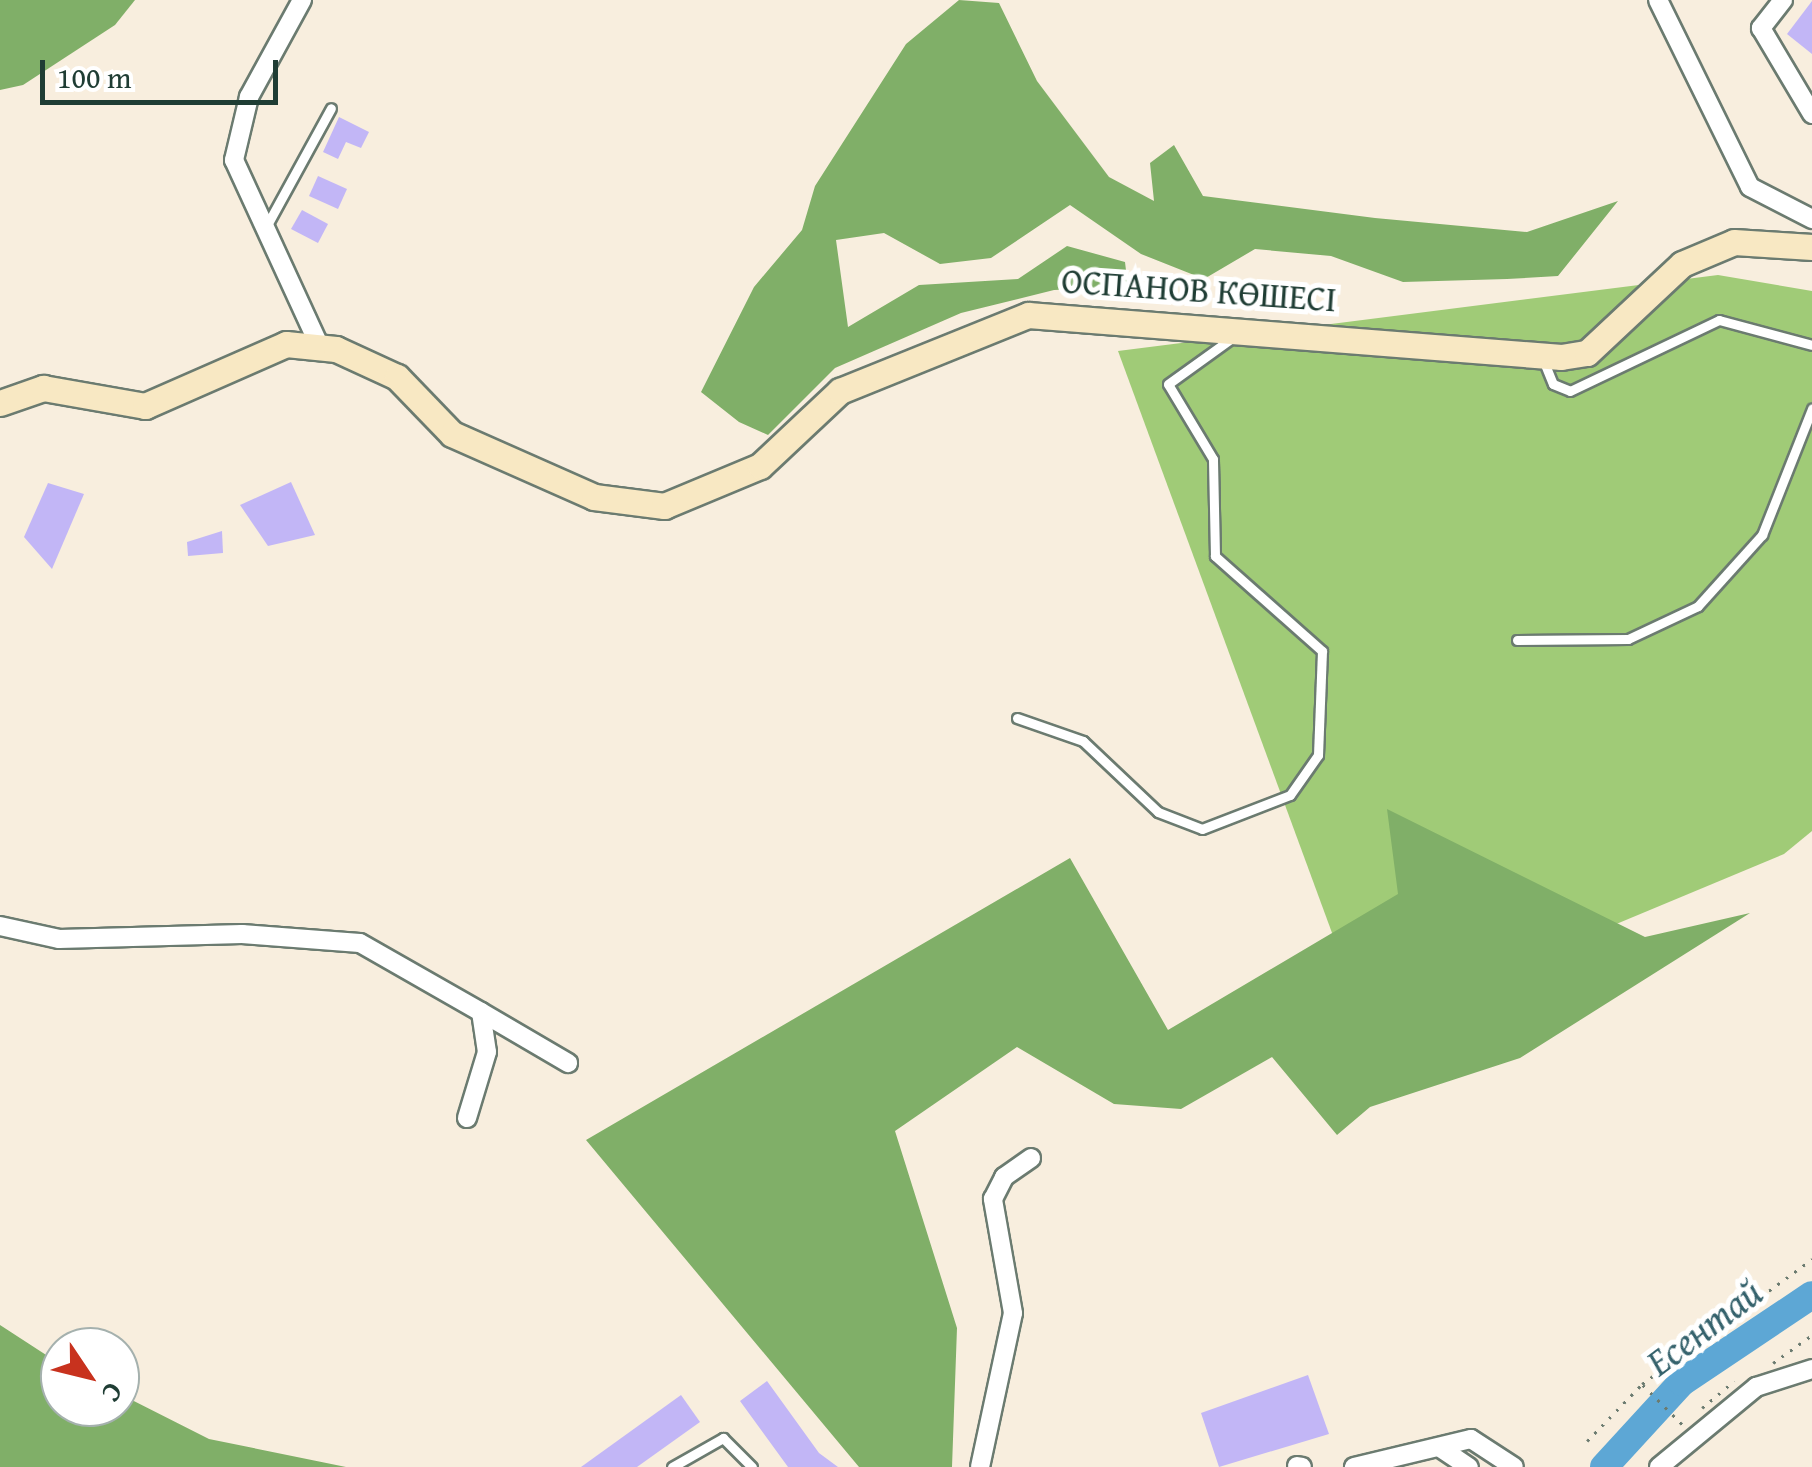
<!DOCTYPE html>
<html>
<head>
<meta charset="utf-8">
<style>
	body { margin:0 }
	#map { position:relative; width:1812px; height:1467px; overflow:hidden; background:#f8eede; font-family:"Gentium Book Plus",serif }
	div>[style] { position:absolute }
	[style*='--x'] { left:calc(var(--x)*1px); top:calc(var(--y)*1px); width:calc(var(--w)*1px); rotate:calc(var(--a)*1deg) }
	.green>* { inset:0; background:#a0cb77 }
	.forest>* { inset:0; background:#80af68 }
	.river>* { height:28px; margin:-14px; padding:0 14px; transform-origin:14px; border-radius:14px; background:#5da7d5 }
	.building>* { inset:0; background:#c2b6f6 }
	.path>* { height:2.5px; margin-top:-1.25px; transform-origin:0; background:repeating-linear-gradient(90deg,#6b7b70 0 2.5px,transparent 0 10.5px) }
	.roads { filter:drop-shadow(2px 0 #6b7b70) drop-shadow(-2px 0 #6b7b70) drop-shadow(0 2px #6b7b70) drop-shadow(0 -2px #6b7b70) }
	.lane>* { height:9px; margin:-4.5px; padding:0 4.5px; transform-origin:4.5px; border-radius:4.5px; background:#fff }
	.street>* { height:18px; margin:-9px; padding:0 9px; transform-origin:9px; border-radius:9px; background:#fff }
	.secondary>* { height:25px; margin:-12.5px; padding:0 12.5px; transform-origin:12.5px; border-radius:12.5px; background:#f8e8c3 }
	span { translate:-50% -50%; white-space:nowrap; text-align:center; line-height:1.15; -webkit-text-stroke:10px #fff; paint-order:stroke }
	.street-label { font-size:35px; color:#1f3d34 }
	.water-label { font-size:38px; color:#35626c; font-style:italic }
	.north { position:absolute; left:40px; top:1327px; width:100px; height:100px; box-sizing:border-box; background:#fff; border:2px solid #a5b1ae; border-radius:50%; rotate:125deg; font-size:28px; font-weight:700; line-height:40px; text-align:center; color:#1f3d34 }
	.north::after { content:''; display:block; margin:auto; width:35px; height:45px; background:#c8321e; clip-path:polygon(50% 0,100% 100%,50% 72%,0 100%) }
	.scale { position:absolute; left:40px; top:60px; width:238px; height:45px; box-sizing:border-box; border:5px solid #1f3d34; border-top:0; padding-left:12px; font-size:30px; line-height:35px; white-space:nowrap; color:#1f3d34; -webkit-text-stroke:8px #fff; paint-order:stroke }
</style>
</head>
<body>
<div id="map">
	<div class="green">
		<i style="clip-path:polygon(1718px 275px,1812px 291px,1812px 831px,1784px 854px,1367px 1028px,1118px 351px)"></i>
	</div>
	<div class="forest">
		<i style="clip-path:polygon(0 0,135px 0,115px 25px,23px 85px,0 90px)"></i>
		<i style="clip-path:polygon(959px 0,999px 3px,1037px 81px,1109px 177px,1154px 201px,1150px 163px,1174px 145px,1203px 196px,1375px 218px,1527px 232px,1618px 201px,1558px 276px,1507px 279px,1403px 282px,1331px 256px,1255px 249px,1204px 279px,1141px 254px,1070px 205px,991px 258px,940px 264px,884px 233px,836px 240px,848px 327px,919px 285px,1018px 279px,1067px 246px,1125px 262px,1128px 287px,1054px 290px,961px 313px,835px 368px,768px 435px,739px 422px,701px 392px,754px 287px,802px 230px,815px 186px,906px 44px)"></i>
		<i style="clip-path:polygon(1387px 809px,1645px 937px,1750px 913px,1520px 1058px,1370px 1107px,1337px 1135px,1272px 1057px,1181px 1109px,1114px 1104px,1017px 1047px,895px 1131px,957px 1328px,952px 1467px,859px 1467px,586px 1140px,1070px 858px,1168px 1030px,1398px 894px)"></i>
		<i style="clip-path:polygon(0 1325px,60px 1364px,60px 1407px,120px 1407px,120px 1394px,209px 1439px,346px 1467px,0 1467px)"></i>
	</div>
	<div class="river">
		<i style="--x:1604;--y:1467;--w:115;--a:-47.5"></i>
		<i style="--x:1682;--y:1382;--w:156;--a:-33.8"></i>
	</div>
	<div class="building">
		<i style="clip-path:polygon(1812px 1px,1812px 54px,1787px 34px)"></i>
		<i style="clip-path:polygon(339px 117px,369px 132px,361px 148px,346px 142px,338px 159px,323px 152px)"></i>
		<i style="clip-path:polygon(318px 176px,347px 189px,338px 209px,309px 196px)"></i>
		<i style="clip-path:polygon(302px 210px,328px 224px,318px 243px,291px 229px)"></i>
		<i style="clip-path:polygon(291px 482px,315px 535px,268px 546px,240px 505px)"></i>
		<i style="clip-path:polygon(48px 483px,84px 494px,52px 569px,24px 537px)"></i>
		<i style="clip-path:polygon(222px 531px,223px 553px,188px 556px,187px 542px)"></i>
		<i style="clip-path:polygon(1308px 1375px,1329px 1434px,1219px 1467px,1201px 1413px)"></i>
		<i style="clip-path:polygon(767px 1381px,819px 1453px,838px 1467px,788px 1467px,740px 1401px)"></i>
		<i style="clip-path:polygon(681px 1395px,700px 1422px,637px 1467px,581px 1467px)"></i>
	</div>
	<div class="path">
		<i style="--x:1773;--y:1363;--w:48;--a:-35.7"></i>
		<i style="--x:1643;--y:1385;--w:57;--a:45"></i>
		<i style="--x:1702;--y:1408;--w:42;--a:-40.2"></i>
		<i style="--x:1587;--y:1441;--w:79;--a:-46"></i>
		<i style="--x:1642;--y:1384;--w:211;--a:-36.3"></i>
	</div>
	<div class="roads">
		<div class="lane">
			<i style="--x:267;--y:225;--w:133;--a:-61.3"></i>
			<i style="--x:1542;--y:357;--w:29;--a:68"></i>
			<i style="--x:1553;--y:384;--w:18;--a:22"></i>
			<i style="--x:1570;--y:391;--w:165;--a:-25.5"></i>
			<i style="--x:1719;--y:320;--w:96;--a:15"></i>
			<i style="--x:1517;--y:640;--w:111;--a:-0.5"></i>
			<i style="--x:1628;--y:639;--w:77;--a:-25.2"></i>
			<i style="--x:1698;--y:606;--w:96;--a:-48"></i>
			<i style="--x:1762;--y:535;--w:136;--a:-68.4"></i>
			<i style="--x:1017;--y:718;--w:70;--a:19.2"></i>
			<i style="--x:1083;--y:741;--w:103;--a:43.4"></i>
			<i style="--x:1158;--y:812;--w:47;--a:21.1"></i>
			<i style="--x:1202;--y:829;--w:94;--a:-21.1"></i>
			<i style="--x:1290;--y:795;--w:49;--a:-55"></i>
			<i style="--x:1318;--y:755;--w:104;--a:-87.8"></i>
			<i style="--x:1322;--y:651;--w:143;--a:-138.4"></i>
			<i style="--x:1215;--y:556;--w:97;--a:-91.2"></i>
			<i style="--x:1213;--y:459;--w:87;--a:-121"></i>
			<i style="--x:1168;--y:384;--w:79;--a:-35.7"></i>
			<i style="--x:672;--y:1467;--w:59;--a:-29.6"></i>
			<i style="--x:723;--y:1438;--w:41;--a:45"></i>
		</div>
		<div class="street">
			<i style="--x:302;--y:0;--w:111;--a:118.7"></i>
			<i style="--x:249;--y:97;--w:65;--a:103.4"></i>
			<i style="--x:234;--y:160;--w:206;--a:65.3"></i>
			<i style="--x:1658;--y:0;--w:208;--a:63.8"></i>
			<i style="--x:1750;--y:187;--w:70;--a:27.3"></i>
			<i style="--x:1783;--y:0;--w:36;--a:128"></i>
			<i style="--x:1761;--y:28;--w:100;--a:59.3"></i>
			<i style="--x:0;--y:926;--w:60;--a:12.4"></i>
			<i style="--x:59;--y:939;--w:183;--a:-1.6"></i>
			<i style="--x:242;--y:934;--w:118;--a:4.4"></i>
			<i style="--x:360;--y:943;--w:139;--a:29.7"></i>
			<i style="--x:481;--y:1012;--w:40;--a:81.5"></i>
			<i style="--x:487;--y:1052;--w:69;--a:106.9"></i>
			<i style="--x:481;--y:1012;--w:101;--a:30.4"></i>
			<i style="--x:1439;--y:1447;--w:36;--a:34"></i>
			<i style="--x:1297;--y:1466;--w:5;--a:11"></i>
			<i style="--x:980;--y:1467;--w:157;--a:-77.9"></i>
			<i style="--x:1013;--y:1313;--w:116;--a:-100"></i>
			<i style="--x:993;--y:1199;--w:25;--a:-63"></i>
			<i style="--x:1004;--y:1177;--w:33;--a:-35"></i>
			<i style="--x:1354;--y:1467;--w:120;--a:-13.5"></i>
			<i style="--x:1471;--y:1439;--w:51;--a:33.1"></i>
			<i style="--x:1659;--y:1467;--w:126;--a:-39.5"></i>
			<i style="--x:1756;--y:1387;--w:59;--a:-17.8"></i>
		</div>
		<div class="secondary">
			<i style="--x:0;--y:403;--w:46;--a:-19.2"></i>
			<i style="--x:43;--y:388;--w:104;--a:10"></i>
			<i style="--x:145;--y:406;--w:154;--a:-23.7"></i>
			<i style="--x:286;--y:344;--w:50;--a:5.7"></i>
			<i style="--x:336;--y:349;--w:67;--a:24.7"></i>
			<i style="--x:397;--y:377;--w:79;--a:46"></i>
			<i style="--x:452;--y:434;--w:155;--a:23.9"></i>
			<i style="--x:594;--y:497;--w:71;--a:7.3"></i>
			<i style="--x:664;--y:506;--w:104;--a:-22.6"></i>
			<i style="--x:760;--y:466;--w:110;--a:-43.2"></i>
			<i style="--x:840;--y:391;--w:203;--a:-22"></i>
			<i style="--x:1028;--y:315;--w:535;--a:4.51"></i>
			<i style="--x:1561;--y:357;--w:26;--a:-9"></i>
			<i style="--x:1587;--y:353;--w:130;--a:-43.1"></i>
			<i style="--x:1682;--y:264;--w:56;--a:-22.9"></i>
			<i style="--x:1734;--y:242;--w:78;--a:3.7"></i>
		</div>
	</div>
	<div class="street-label">
		<span style="left:1199px;top:290px;rotate:4deg">ОСПАНОВ КӨШЕСІ</span>
	</div>
	<div class="water-label">
		<span style="left:1704px;top:1327px;rotate:-37deg">Есентай</span>
	</div>
	<div class="north">С</div>
	<div class="scale">100 m</div>
</div>
</body>
</html>
